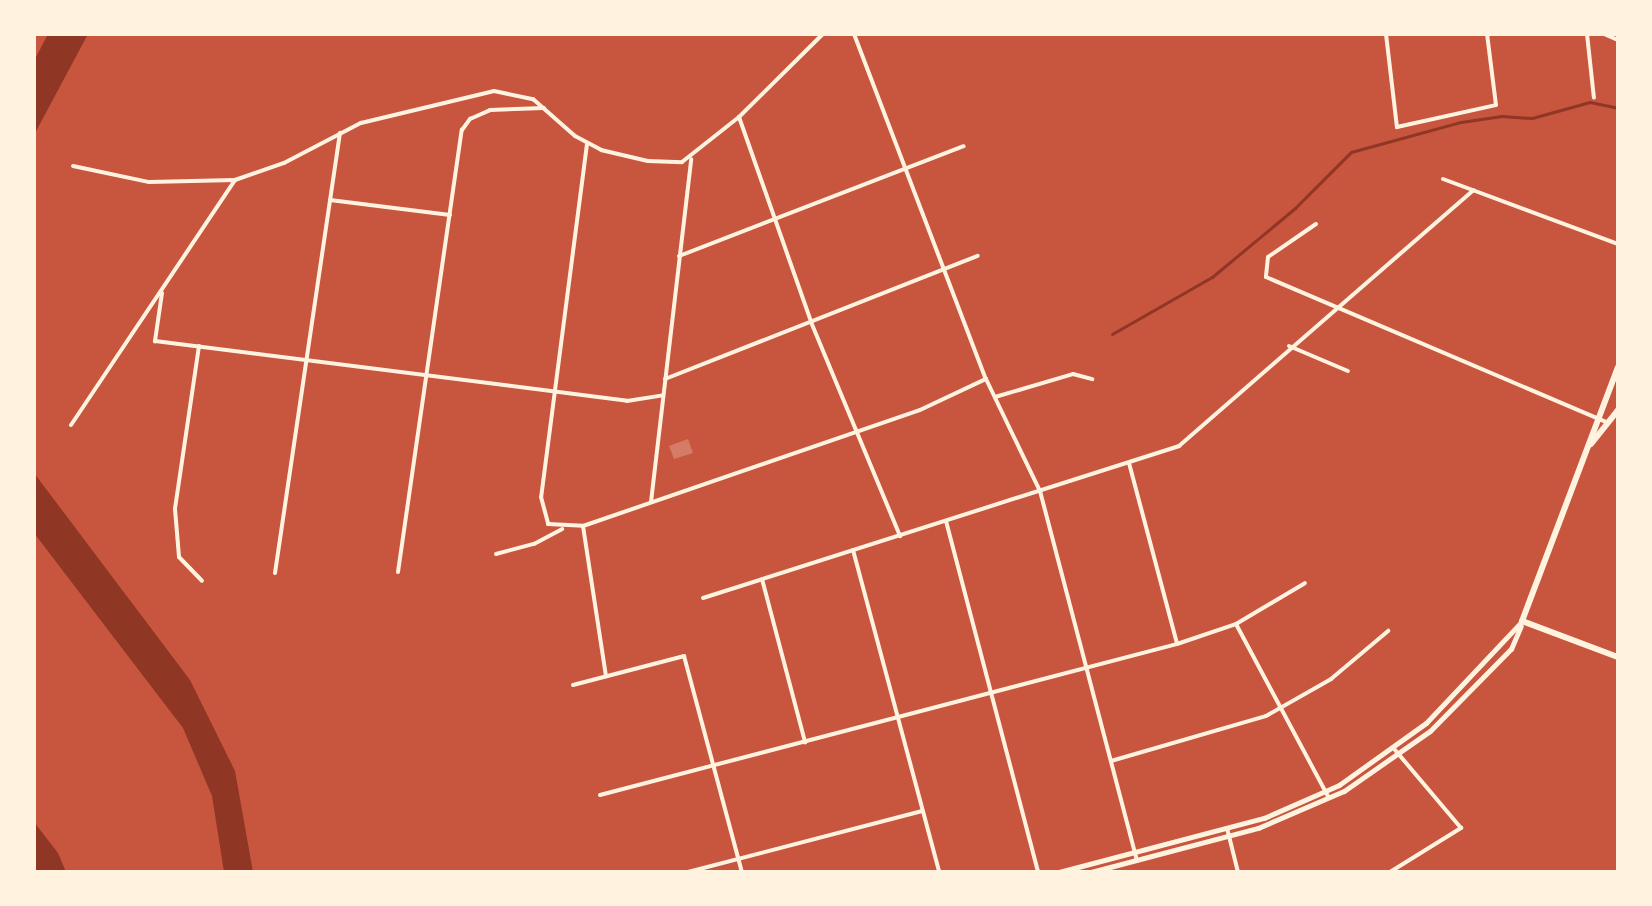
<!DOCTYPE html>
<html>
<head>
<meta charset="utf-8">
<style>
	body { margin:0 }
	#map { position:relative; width:1652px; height:906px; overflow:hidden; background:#c8553d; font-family:Jost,sans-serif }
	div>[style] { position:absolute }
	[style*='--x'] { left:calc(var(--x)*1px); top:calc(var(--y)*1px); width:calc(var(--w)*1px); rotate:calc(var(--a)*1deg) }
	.water>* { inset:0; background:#8f3625 }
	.stream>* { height:3px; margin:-1.5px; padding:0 1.5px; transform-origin:1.5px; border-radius:1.5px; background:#8f3625 }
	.building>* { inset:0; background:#d67c66 }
	.minor>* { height:4px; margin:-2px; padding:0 2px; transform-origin:2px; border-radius:2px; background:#fff3e0 }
	.tertiary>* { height:5px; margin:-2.5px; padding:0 2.5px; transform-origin:2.5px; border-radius:2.5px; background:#fff3e0 }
	.secondary>* { height:6px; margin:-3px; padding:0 3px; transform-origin:3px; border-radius:3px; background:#fff3e0 }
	span { translate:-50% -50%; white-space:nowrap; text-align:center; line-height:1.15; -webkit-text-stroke:8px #fff3e0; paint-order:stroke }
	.frame { position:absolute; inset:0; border:36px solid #fff3e0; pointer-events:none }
</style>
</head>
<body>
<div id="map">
	<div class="water">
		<i style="clip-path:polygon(48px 34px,88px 34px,34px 135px,34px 61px)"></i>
		<i style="clip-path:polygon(34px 473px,190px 680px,235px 771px,253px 872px,224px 872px,212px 796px,183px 728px,34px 533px)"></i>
		<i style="clip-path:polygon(34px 822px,58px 853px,66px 872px,34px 872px)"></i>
	</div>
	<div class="stream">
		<i style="--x:1112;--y:334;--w:115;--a:-29.7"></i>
		<i style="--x:1212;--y:277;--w:108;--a:-39.7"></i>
		<i style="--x:1295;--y:208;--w:79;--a:-45"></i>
		<i style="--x:1351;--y:152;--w:114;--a:-15.3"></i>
		<i style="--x:1461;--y:122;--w:41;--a:-8.3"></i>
		<i style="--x:1502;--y:116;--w:30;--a:4"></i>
		<i style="--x:1532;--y:118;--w:60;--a:-15.4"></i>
		<i style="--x:1590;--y:102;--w:29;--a:12"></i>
	</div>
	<div class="building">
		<i style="clip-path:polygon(688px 439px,693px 453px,674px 459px,669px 446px)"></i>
	</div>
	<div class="minor">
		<i style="--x:854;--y:34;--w:369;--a:69.1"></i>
		<i style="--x:986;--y:379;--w:124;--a:64.3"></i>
		<i style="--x:1040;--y:491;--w:382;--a:75.3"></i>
		<i style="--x:1386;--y:34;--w:94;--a:83.3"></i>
		<i style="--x:1397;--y:127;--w:101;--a:-12.5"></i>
		<i style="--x:1496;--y:105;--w:72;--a:-97.2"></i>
		<i style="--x:1587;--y:34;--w:64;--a:83.8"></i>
		<i style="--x:1604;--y:34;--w:15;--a:23"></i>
		<i style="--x:739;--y:117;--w:217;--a:70.6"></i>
		<i style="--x:811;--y:322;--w:232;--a:67.4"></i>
		<i style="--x:587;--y:144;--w:356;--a:97.4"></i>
		<i style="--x:541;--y:497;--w:28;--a:75"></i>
		<i style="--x:548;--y:524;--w:35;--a:3"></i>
		<i style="--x:583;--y:526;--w:356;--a:-19"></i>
		<i style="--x:920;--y:410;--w:73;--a:-25.2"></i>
		<i style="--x:73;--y:166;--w:78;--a:11.9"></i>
		<i style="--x:149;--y:182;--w:86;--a:-1.3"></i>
		<i style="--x:235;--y:180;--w:52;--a:-19.1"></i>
		<i style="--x:284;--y:163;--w:87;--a:-27.5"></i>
		<i style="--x:361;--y:123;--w:137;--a:-13.5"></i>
		<i style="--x:494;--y:91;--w:40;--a:12"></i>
		<i style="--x:533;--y:99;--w:56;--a:41.4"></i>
		<i style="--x:575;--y:136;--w:30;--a:28"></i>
		<i style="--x:601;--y:150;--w:48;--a:13.2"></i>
		<i style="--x:648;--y:161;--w:34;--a:2"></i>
		<i style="--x:682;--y:162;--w:73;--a:-38.3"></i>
		<i style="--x:739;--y:117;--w:118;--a:-44.7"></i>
		<i style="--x:1443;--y:179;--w:187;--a:20.4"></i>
		<i style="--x:330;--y:200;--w:121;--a:7.1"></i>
		<i style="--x:1316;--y:224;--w:58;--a:145.5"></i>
		<i style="--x:1268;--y:257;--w:20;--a:96"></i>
		<i style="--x:1266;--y:277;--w:372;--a:23.1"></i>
		<i style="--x:679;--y:256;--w:305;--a:-21.1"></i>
		<i style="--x:162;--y:293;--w:49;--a:98.3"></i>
		<i style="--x:155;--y:341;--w:476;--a:7.2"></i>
		<i style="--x:627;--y:401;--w:36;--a:-9"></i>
		<i style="--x:199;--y:346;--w:165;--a:98.4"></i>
		<i style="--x:175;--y:509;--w:48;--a:85.2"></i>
		<i style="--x:179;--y:557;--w:33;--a:46"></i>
		<i style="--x:1289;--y:346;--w:64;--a:23"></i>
		<i style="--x:665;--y:379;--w:336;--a:-21.5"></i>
		<i style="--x:995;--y:397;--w:81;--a:-16.4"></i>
		<i style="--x:1073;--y:374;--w:20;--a:15"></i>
		<i style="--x:71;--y:425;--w:295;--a:-56.2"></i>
		<i style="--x:1129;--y:463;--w:187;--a:75.1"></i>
		<i style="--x:651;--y:502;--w:345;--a:-83.3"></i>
		<i style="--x:946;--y:521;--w:363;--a:75.3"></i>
		<i style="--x:583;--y:526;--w:152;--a:81.3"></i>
		<i style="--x:853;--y:550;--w:333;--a:75"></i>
		<i style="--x:496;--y:554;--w:39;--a:-15"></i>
		<i style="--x:534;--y:544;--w:32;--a:-28"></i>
		<i style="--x:398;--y:572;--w:447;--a:-81.8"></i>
		<i style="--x:462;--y:130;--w:14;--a:-54"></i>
		<i style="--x:470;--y:119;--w:22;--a:-24"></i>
		<i style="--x:490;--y:110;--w:54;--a:-2.1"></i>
		<i style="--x:275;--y:573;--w:445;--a:-81.6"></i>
		<i style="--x:762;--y:579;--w:169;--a:75.2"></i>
		<i style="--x:703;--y:598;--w:500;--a:-17.7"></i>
		<i style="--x:1179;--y:446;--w:390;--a:-41"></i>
		<i style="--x:1236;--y:624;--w:197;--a:61.9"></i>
		<i style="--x:573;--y:685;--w:115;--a:-14.6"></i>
		<i style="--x:684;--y:656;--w:224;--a:75"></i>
		<i style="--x:1111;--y:761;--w:161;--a:-16.2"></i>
		<i style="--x:1266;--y:716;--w:75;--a:-29.6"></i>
		<i style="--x:1331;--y:679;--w:75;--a:-40.1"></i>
		<i style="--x:600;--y:795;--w:596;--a:-14.67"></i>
		<i style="--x:1177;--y:644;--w:62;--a:-18.7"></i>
		<i style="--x:1236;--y:624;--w:80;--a:-30.7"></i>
		<i style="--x:1227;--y:828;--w:45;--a:76"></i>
		<i style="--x:688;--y:872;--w:242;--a:-14.6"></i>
		<i style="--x:1390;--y:872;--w:84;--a:-31.8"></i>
		<i style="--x:1461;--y:828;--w:102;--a:-130.2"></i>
	</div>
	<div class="tertiary">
		<i style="--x:1059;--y:872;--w:212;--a:-14.8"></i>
		<i style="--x:1264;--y:818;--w:82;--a:-23.7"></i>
		<i style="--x:1339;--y:785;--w:107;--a:-35.5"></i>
		<i style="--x:1426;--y:723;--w:140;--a:-46.7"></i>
		<i style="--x:1091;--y:872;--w:173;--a:-14.8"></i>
		<i style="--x:1258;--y:828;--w:94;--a:-23.3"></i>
		<i style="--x:1344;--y:791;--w:105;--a:-34.9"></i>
		<i style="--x:1430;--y:731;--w:115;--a:-45.4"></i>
		<i style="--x:1511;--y:649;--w:25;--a:-67"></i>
	</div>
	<div class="secondary">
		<i style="--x:1618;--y:367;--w:272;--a:110.7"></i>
		<i style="--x:1522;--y:621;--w:103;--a:20.6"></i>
		<i style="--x:1591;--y:444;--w:43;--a:-51.5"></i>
	</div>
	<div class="frame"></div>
</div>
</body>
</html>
